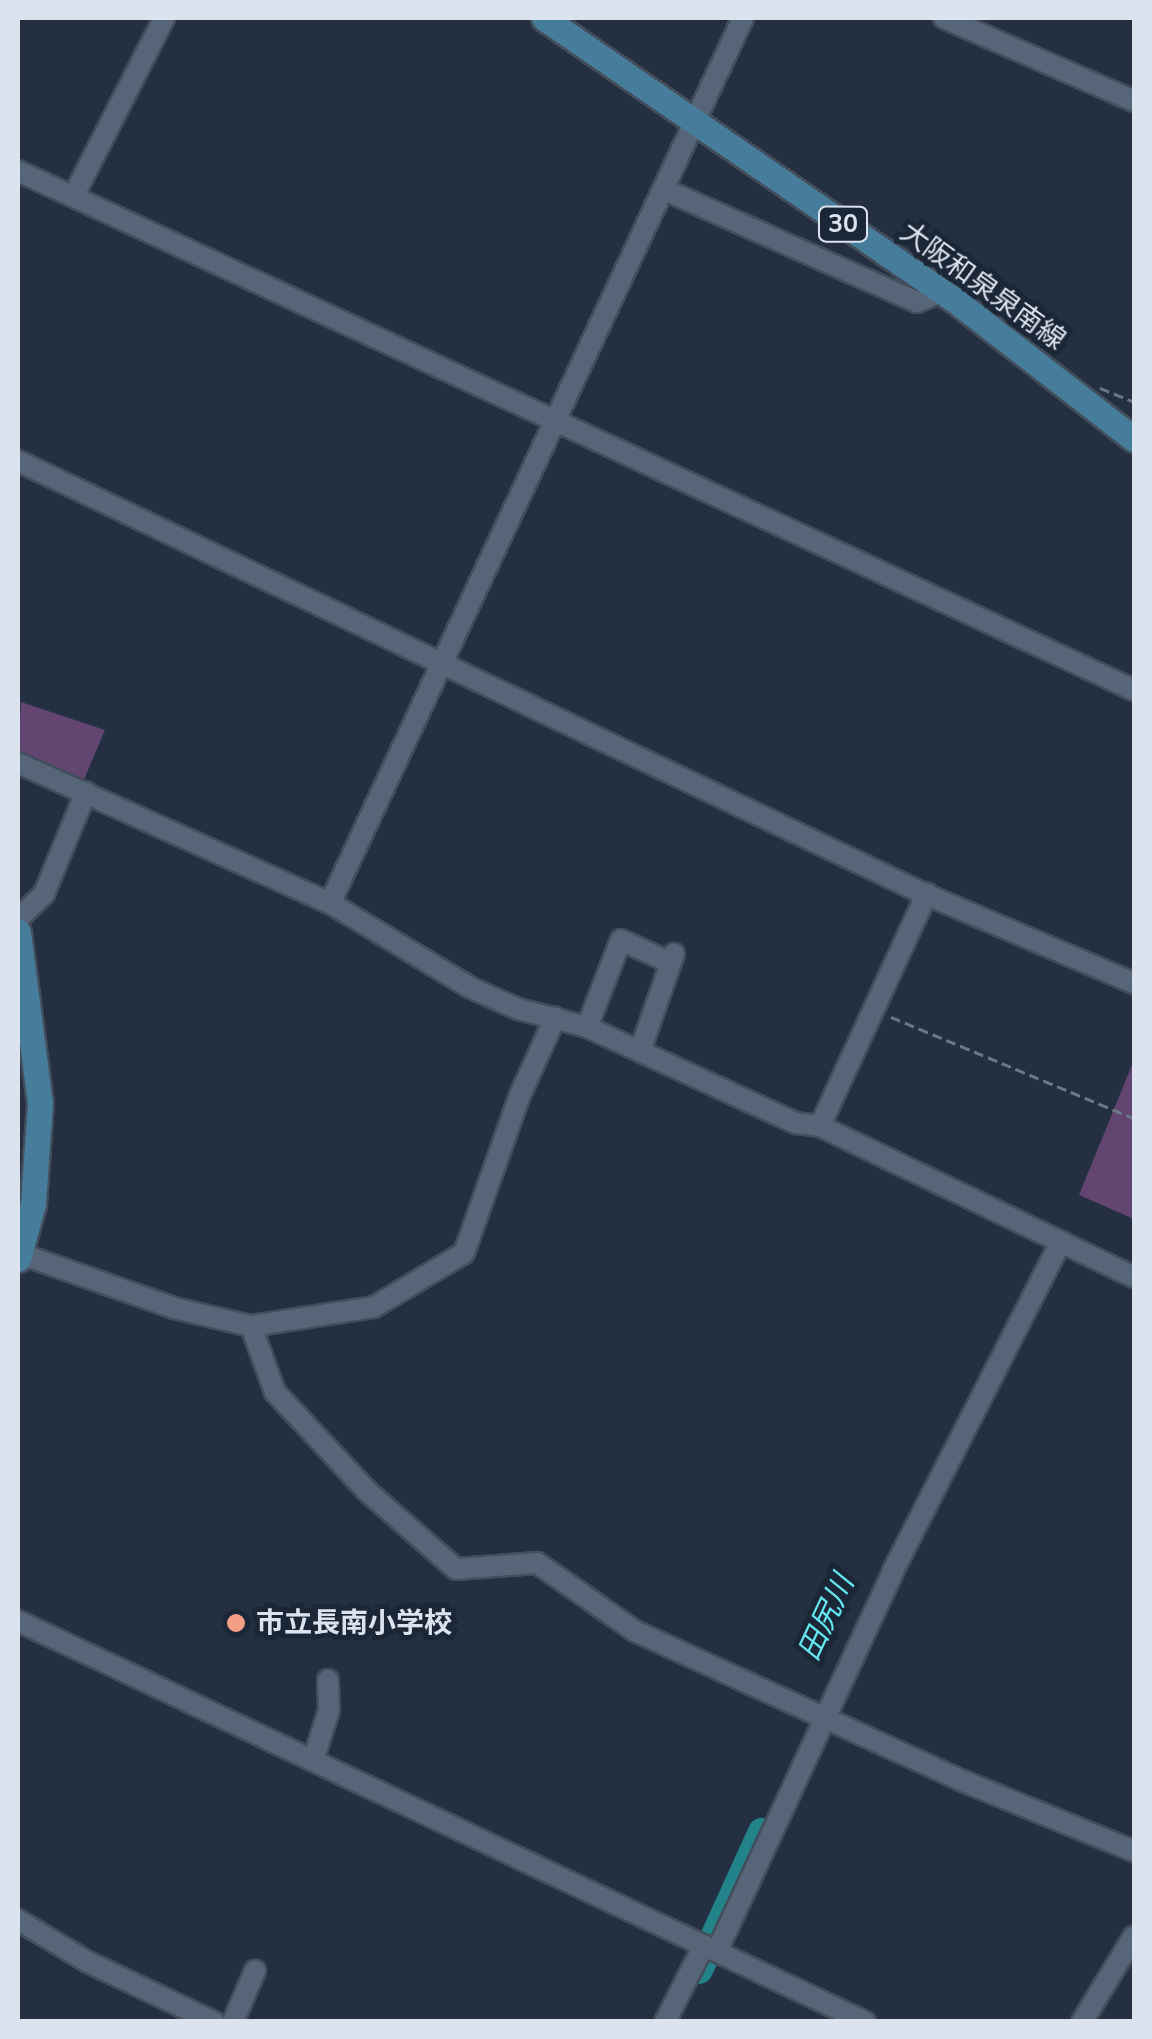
<!DOCTYPE html>
<html>
<head>
<meta charset="utf-8">
<style>
	body { margin:0 }
	#map { position:relative; width:1152px; height:2039px; overflow:hidden; background:#243041; font-family:"Nunito Sans","Noto Sans JP",sans-serif }
	div>[style] { position:absolute }
	[style*='--x'] { left:calc(var(--x)*1px); top:calc(var(--y)*1px); width:calc(var(--w)*1px); rotate:calc(var(--a)*1deg) }
	.green>* { inset:0; background:#624671 }
	.river>* { height:28px; margin:-14px; padding:0 14px; transform-origin:14px; border-radius:14px; background:#22848a }
	.path>* { height:2.5px; margin-top:-1.25px; transform-origin:0; background:repeating-linear-gradient(90deg,#6c7785 0 10px,transparent 0 15px) }
	.roads { filter:drop-shadow(2px 0 #434d5b) drop-shadow(-2px 0 #434d5b) drop-shadow(0 2px #434d5b) drop-shadow(0 -2px #434d5b) }
	.minor>* { height:20px; margin:-10px; padding:0 10px; transform-origin:10px; border-radius:10px; background:#576578 }
	.major>* { height:25px; margin:-12.5px; padding:0 12.5px; transform-origin:12.5px; border-radius:12.5px; background:#457d9a }
	.dots>* { width:28px; height:28px; translate:-50% -50%; box-sizing:border-box; border:5px solid #1b2636; border-radius:50% }
	span { translate:-50% -50%; white-space:nowrap; text-align:center; line-height:1.15; -webkit-text-stroke:10px #1b2636; paint-order:stroke }
	.shield-label span { padding:2px 8px; background:#1b2636; border:2px solid; border-radius:8px; -webkit-text-stroke-width:0 }
	.shield-label { font-size:25px; color:#dbe3ee; font-weight:700 }
	.street-label { font-size:28px; color:#dbe3ee }
	.poi-label { font-size:28px; color:#dbe3ee; font-weight:700 }
	.left { translate:0 -50%; text-align:left }
	.water-label { font-size:30px; color:#63e8f2; font-style:italic }
	.frame { position:absolute; inset:0; border:20px solid #dbe3ee; pointer-events:none }
</style>
</head>
<body>
<div id="map">
	<div class="green">
		<i style="clip-path:polygon(21px 702px,105px 730px,83px 782px,18px 753px)"></i>
		<i style="clip-path:polygon(1134px 1060px,1134px 1219px,1079px 1195px)"></i>
	</div>
	<div class="river">
		<i style="--x:699;--y:1970;--w:152;--a:-65.5"></i>
	</div>
	<div class="path">
		<i style="--x:1100;--y:388;--w:37;--a:22"></i>
		<i style="--x:891;--y:1017;--w:263;--a:22.6"></i>
	</div>
	<div class="roads">
		<div class="minor">
			<i style="--x:944;--y:18;--w:207;--a:23.6"></i>
			<i style="--x:18;--y:171;--w:1231;--a:24.94"></i>
			<i style="--x:663;--y:189;--w:278;--a:24"></i>
			<i style="--x:917;--y:302;--w:27;--a:-22"></i>
			<i style="--x:74;--y:195;--w:199;--a:-63"></i>
			<i style="--x:18;--y:461;--w:997;--a:25.54"></i>
			<i style="--x:918;--y:891;--w:235;--a:23.1"></i>
			<i style="--x:18;--y:763;--w:342;--a:24.2"></i>
			<i style="--x:330;--y:903;--w:162;--a:31.1"></i>
			<i style="--x:469;--y:987;--w:54;--a:24.2"></i>
			<i style="--x:518;--y:1009;--w:71;--a:14.6"></i>
			<i style="--x:587;--y:1027;--w:230;--a:24.7"></i>
			<i style="--x:796;--y:1123;--w:24;--a:7"></i>
			<i style="--x:820;--y:1126;--w:348;--a:25.7"></i>
			<i style="--x:330;--y:903;--w:977;--a:-64.98"></i>
			<i style="--x:18;--y:919;--w:36;--a:-44"></i>
			<i style="--x:44;--y:894;--w:110;--a:-67.6"></i>
			<i style="--x:587;--y:1027;--w:93;--a:-68.7"></i>
			<i style="--x:621;--y:940;--w:55;--a:24.7"></i>
			<i style="--x:640;--y:1051;--w:103;--a:-70.7"></i>
			<i style="--x:820;--y:1126;--w:256;--a:-65.3"></i>
			<i style="--x:18;--y:1253;--w:165;--a:19.4"></i>
			<i style="--x:174;--y:1308;--w:79;--a:13.2"></i>
			<i style="--x:251;--y:1326;--w:124;--a:-8.8"></i>
			<i style="--x:374;--y:1307;--w:105;--a:-31"></i>
			<i style="--x:464;--y:1253;--w:168;--a:-70.5"></i>
			<i style="--x:520;--y:1095;--w:85;--a:-65.6"></i>
			<i style="--x:251;--y:1326;--w:70;--a:70"></i>
			<i style="--x:275;--y:1392;--w:135;--a:47.1"></i>
			<i style="--x:367;--y:1491;--w:118;--a:41.2"></i>
			<i style="--x:456;--y:1569;--w:81;--a:-4.2"></i>
			<i style="--x:537;--y:1563;--w:119;--a:34.8"></i>
			<i style="--x:635;--y:1631;--w:361;--a:24.6"></i>
			<i style="--x:963;--y:1781;--w:185;--a:22.3"></i>
			<i style="--x:18;--y:1621;--w:937;--a:25.33"></i>
			<i style="--x:313;--y:1761;--w:53;--a:-72.6"></i>
			<i style="--x:329;--y:1710;--w:30;--a:-92"></i>
			<i style="--x:18;--y:1920;--w:82;--a:31"></i>
			<i style="--x:88;--y:1962;--w:140;--a:25.5"></i>
			<i style="--x:717;--y:1951;--w:419;--a:-65.1"></i>
			<i style="--x:893;--y:1571;--w:370;--a:-63"></i>
			<i style="--x:233;--y:2022;--w:56;--a:-66.7"></i>
			<i style="--x:665;--y:2022;--w:86;--a:-63.1"></i>
			<i style="--x:1082;--y:2022;--w:100;--a:-58.8"></i>
		</div>
		<div class="major">
			<i style="--x:544;--y:18;--w:495;--a:34.5"></i>
			<i style="--x:952;--y:298;--w:230;--a:37.8"></i>
			<i style="--x:18;--y:932;--w:172;--a:82.7"></i>
			<i style="--x:40;--y:1103;--w:101;--a:94"></i>
			<i style="--x:33;--y:1204;--w:57;--a:105.3"></i>
		</div>
	</div>
	<div class="dots">
		<i style="left:236px;top:1623px;background:#f49e86"></i>
	</div>
	<div class="shield-label">
		<span style="left:843px;top:224px">30</span>
	</div>
	<div class="street-label">
		<span style="left:983px;top:286px;rotate:36deg">大阪和泉泉南線</span>
	</div>
	<div class="poi-label">
		<span class="left" style="left:256px;top:1623px">市立長南小学校</span>
	</div>
	<div class="water-label">
		<span style="left:827px;top:1618px;rotate:-65deg">田尻川</span>
	</div>
	<div class="frame"></div>
</div>
</body>
</html>
